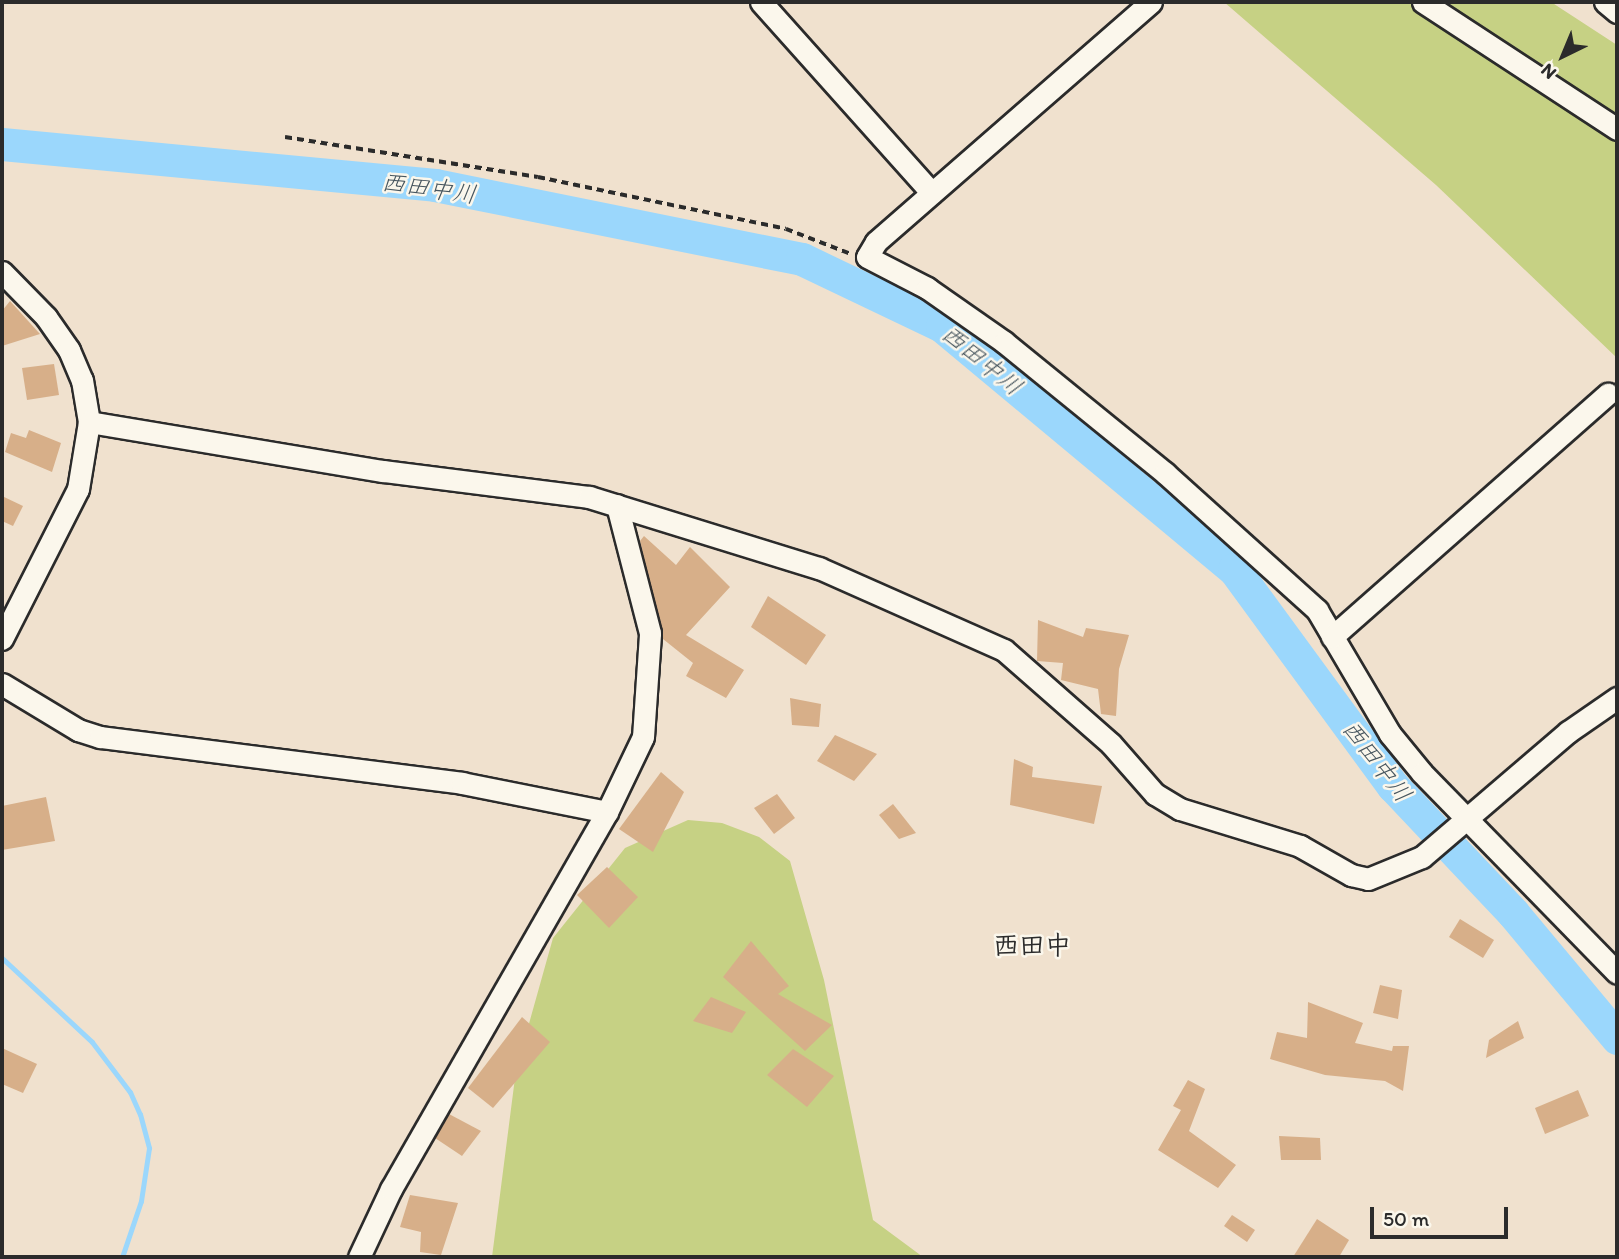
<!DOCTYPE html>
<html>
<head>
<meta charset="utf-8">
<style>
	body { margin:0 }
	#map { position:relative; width:1619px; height:1259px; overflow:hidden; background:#f0e1ce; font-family:Itim,"Klee One",sans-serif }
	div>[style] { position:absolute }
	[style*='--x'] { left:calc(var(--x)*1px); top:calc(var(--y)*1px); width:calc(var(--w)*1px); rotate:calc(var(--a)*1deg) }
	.green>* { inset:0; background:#c6d184 }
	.stream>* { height:5px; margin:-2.5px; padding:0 2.5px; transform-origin:2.5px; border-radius:2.5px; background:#9bd7fc }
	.river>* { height:33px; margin:-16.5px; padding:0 16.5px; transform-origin:16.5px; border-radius:16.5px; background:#9bd7fc }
	.building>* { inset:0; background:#d7af89 }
	.path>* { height:3.5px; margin-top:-1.75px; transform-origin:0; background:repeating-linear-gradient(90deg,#2b2b2b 0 7px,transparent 0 12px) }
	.roads { filter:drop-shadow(2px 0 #2b2b2b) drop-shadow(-2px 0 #2b2b2b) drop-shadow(0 2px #2b2b2b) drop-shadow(0 -2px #2b2b2b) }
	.minor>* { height:21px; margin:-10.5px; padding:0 10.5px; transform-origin:10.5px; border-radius:10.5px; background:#fbf7ec }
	span { translate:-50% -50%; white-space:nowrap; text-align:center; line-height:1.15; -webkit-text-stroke:5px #fbf7ec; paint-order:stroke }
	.water-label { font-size:24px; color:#47565f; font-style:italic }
	.quarter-label { font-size:26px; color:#2b2b2b; font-weight:700 }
	.frame { position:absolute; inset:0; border:4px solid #2b2b2b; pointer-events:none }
	.north { position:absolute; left:1528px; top:21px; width:70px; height:70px; -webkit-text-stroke:5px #fbf7ec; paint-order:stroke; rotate:223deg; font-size:19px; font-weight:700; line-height:28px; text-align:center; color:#2b2b2b }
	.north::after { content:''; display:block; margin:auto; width:24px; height:32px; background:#2b2b2b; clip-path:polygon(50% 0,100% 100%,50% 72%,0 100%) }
	.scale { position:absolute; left:1370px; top:1207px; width:138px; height:32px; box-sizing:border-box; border:4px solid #2b2b2b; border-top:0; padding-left:9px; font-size:21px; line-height:24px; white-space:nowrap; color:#2b2b2b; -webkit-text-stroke:5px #fbf7ec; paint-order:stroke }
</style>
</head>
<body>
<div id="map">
	<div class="green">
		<i style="clip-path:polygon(1224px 2px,1551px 2px,1617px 45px,1617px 358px,1436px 185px)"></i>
		<i style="clip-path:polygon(688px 820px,722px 823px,759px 837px,790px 861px,824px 980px,873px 1220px,923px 1257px,492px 1257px,516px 1070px,553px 938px,625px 848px)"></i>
	</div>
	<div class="stream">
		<i style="--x:2;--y:958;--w:123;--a:43"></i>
		<i style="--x:92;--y:1042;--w:63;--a:52.8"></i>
		<i style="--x:130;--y:1092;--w:24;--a:66"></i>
		<i style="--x:140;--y:1114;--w:35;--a:75"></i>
		<i style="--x:149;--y:1148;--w:54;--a:98.6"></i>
		<i style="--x:141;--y:1201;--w:59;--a:108.7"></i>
	</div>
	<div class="river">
		<i style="--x:2;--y:144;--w:435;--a:5.4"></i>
		<i style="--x:435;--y:185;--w:374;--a:11.4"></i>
		<i style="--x:802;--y:259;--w:155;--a:25.6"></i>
		<i style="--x:942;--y:326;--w:380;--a:39.8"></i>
		<i style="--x:1234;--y:569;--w:269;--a:53.8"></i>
		<i style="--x:1393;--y:786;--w:175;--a:46.6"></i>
		<i style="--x:1513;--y:913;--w:163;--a:50.2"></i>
	</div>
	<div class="building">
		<i style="clip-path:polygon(10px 301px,40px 334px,2px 346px,2px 311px)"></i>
		<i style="clip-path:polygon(54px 364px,59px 395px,27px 400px,22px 368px)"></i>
		<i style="clip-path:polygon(29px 430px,61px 443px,52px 472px,5px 452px,11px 433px,26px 438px)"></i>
		<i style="clip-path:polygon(2px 496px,23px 506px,13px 526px,2px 521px)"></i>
		<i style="clip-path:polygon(644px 536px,676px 565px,690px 547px,730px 587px,686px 635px,744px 670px,726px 698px,686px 676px,693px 663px,663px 639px,640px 541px)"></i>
		<i style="clip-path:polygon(768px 596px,826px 635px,806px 665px,751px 627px)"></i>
		<i style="clip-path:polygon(1038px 620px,1083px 637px,1086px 628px,1129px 635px,1119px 669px,1116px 716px,1101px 714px,1098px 689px,1061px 680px,1063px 663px,1037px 661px)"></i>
		<i style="clip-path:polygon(790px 698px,821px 704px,819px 727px,792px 725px)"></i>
		<i style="clip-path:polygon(835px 735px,877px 754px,854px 781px,817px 761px)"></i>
		<i style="clip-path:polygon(1014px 759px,1033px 767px,1032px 777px,1102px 786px,1094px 824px,1010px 805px)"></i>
		<i style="clip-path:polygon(661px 772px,684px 792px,653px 852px,619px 829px)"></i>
		<i style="clip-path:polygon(777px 794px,795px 818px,774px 834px,754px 808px)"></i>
		<i style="clip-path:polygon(46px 797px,55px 841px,2px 850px,2px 806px)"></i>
		<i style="clip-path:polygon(893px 804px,916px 833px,899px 839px,879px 815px)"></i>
		<i style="clip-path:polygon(607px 867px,638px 897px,609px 928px,577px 895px)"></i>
		<i style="clip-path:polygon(1460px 919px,1494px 940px,1483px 958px,1449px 937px)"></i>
		<i style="clip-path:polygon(751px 941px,789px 986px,778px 994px,832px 1025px,805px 1051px,723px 977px)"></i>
		<i style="clip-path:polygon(1380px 985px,1402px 990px,1398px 1019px,1373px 1013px)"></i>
		<i style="clip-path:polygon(711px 997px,746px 1012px,732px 1033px,693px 1021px)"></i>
		<i style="clip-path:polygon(1308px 1002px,1363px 1023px,1355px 1043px,1392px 1051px,1393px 1046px,1409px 1046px,1403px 1091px,1385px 1081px,1325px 1075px,1270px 1059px,1277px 1032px,1307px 1038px)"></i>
		<i style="clip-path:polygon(522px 1017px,550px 1042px,493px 1108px,468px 1088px)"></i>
		<i style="clip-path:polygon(1518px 1021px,1524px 1038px,1486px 1058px,1489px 1040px)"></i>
		<i style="clip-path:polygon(2px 1048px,37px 1064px,23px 1093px,2px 1084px)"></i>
		<i style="clip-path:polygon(793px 1049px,834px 1076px,807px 1107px,767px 1075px)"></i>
		<i style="clip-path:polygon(1188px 1080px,1205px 1089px,1189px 1131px,1236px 1165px,1218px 1188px,1158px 1150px,1181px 1110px,1173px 1106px)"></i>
		<i style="clip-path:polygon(1578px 1090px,1589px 1116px,1545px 1134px,1535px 1108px)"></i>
		<i style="clip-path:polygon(449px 1114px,481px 1131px,462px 1156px,435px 1138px)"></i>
		<i style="clip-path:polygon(1279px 1136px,1320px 1138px,1321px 1160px,1281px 1160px)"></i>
		<i style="clip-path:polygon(410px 1195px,458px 1203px,441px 1255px,420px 1252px,421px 1232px,400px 1227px)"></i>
		<i style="clip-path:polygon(1232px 1215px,1255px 1230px,1247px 1242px,1224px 1226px)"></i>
		<i style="clip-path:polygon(1317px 1219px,1349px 1240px,1339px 1257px,1293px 1257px)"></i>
	</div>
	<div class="path">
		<i style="--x:285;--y:137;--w:256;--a:9"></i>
		<i style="--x:538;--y:177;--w:253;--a:11.8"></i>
		<i style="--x:786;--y:229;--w:70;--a:21"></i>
	</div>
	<div class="roads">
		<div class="minor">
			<i style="--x:761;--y:2;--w:256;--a:48.2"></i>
			<i style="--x:1151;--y:2;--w:365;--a:138.9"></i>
			<i style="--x:876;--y:242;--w:17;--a:121"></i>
			<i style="--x:867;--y:257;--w:68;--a:27.3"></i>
			<i style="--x:927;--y:288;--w:94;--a:35"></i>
			<i style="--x:1004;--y:342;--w:208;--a:39.1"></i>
			<i style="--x:1165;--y:473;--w:205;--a:42"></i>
			<i style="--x:1317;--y:610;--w:144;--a:59.5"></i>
			<i style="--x:1390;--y:734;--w:50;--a:50.6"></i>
			<i style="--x:1422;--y:773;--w:279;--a:45.7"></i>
			<i style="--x:1423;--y:2;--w:232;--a:33.2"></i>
			<i style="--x:1605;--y:2;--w:16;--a:40"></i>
			<i style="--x:2;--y:272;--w:63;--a:45.6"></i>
			<i style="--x:46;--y:317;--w:40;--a:55.1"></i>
			<i style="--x:69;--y:350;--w:33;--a:67"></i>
			<i style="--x:82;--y:380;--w:43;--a:80.5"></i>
			<i style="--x:89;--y:422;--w:68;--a:99.3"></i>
			<i style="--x:78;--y:489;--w:168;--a:116.9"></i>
			<i style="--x:89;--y:422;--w:298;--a:9.5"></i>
			<i style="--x:383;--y:471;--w:208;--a:7.2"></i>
			<i style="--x:589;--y:497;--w:241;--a:17.2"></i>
			<i style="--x:819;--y:568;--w:202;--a:23.9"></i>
			<i style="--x:1004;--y:650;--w:142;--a:41.3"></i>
			<i style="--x:1111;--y:744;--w:67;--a:48.7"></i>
			<i style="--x:1155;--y:794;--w:29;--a:31"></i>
			<i style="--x:1180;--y:809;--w:126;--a:17.1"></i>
			<i style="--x:1300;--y:846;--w:59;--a:29.6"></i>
			<i style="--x:1351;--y:875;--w:17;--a:13"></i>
			<i style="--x:1368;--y:879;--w:58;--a:-22.2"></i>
			<i style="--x:1422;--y:857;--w:192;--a:-40.6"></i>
			<i style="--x:1568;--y:732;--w:60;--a:-34.8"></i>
			<i style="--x:1332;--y:637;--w:368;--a:-41.4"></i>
			<i style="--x:2;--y:684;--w:89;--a:31.2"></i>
			<i style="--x:78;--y:730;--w:23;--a:18"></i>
			<i style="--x:100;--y:737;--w:365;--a:7.2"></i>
			<i style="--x:462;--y:783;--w:148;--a:11.3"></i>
			<i style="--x:359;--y:1257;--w:75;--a:-64.8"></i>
			<i style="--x:391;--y:1189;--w:434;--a:-60.2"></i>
			<i style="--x:607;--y:812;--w:83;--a:-64.4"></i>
			<i style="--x:643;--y:737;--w:104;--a:-86.1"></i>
			<i style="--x:650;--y:633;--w:132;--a:-104.5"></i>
		</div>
	</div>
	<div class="water-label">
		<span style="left:429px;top:188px;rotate:8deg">西田中川</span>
		<span style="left:982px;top:360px;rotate:39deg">西田中川</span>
		<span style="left:1377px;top:761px;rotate:52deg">西田中川</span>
	</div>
	<div class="quarter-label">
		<span style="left:1032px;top:946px">西田中</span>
	</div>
	<div class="frame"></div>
	<div class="north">N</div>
	<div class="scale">50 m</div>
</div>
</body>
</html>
